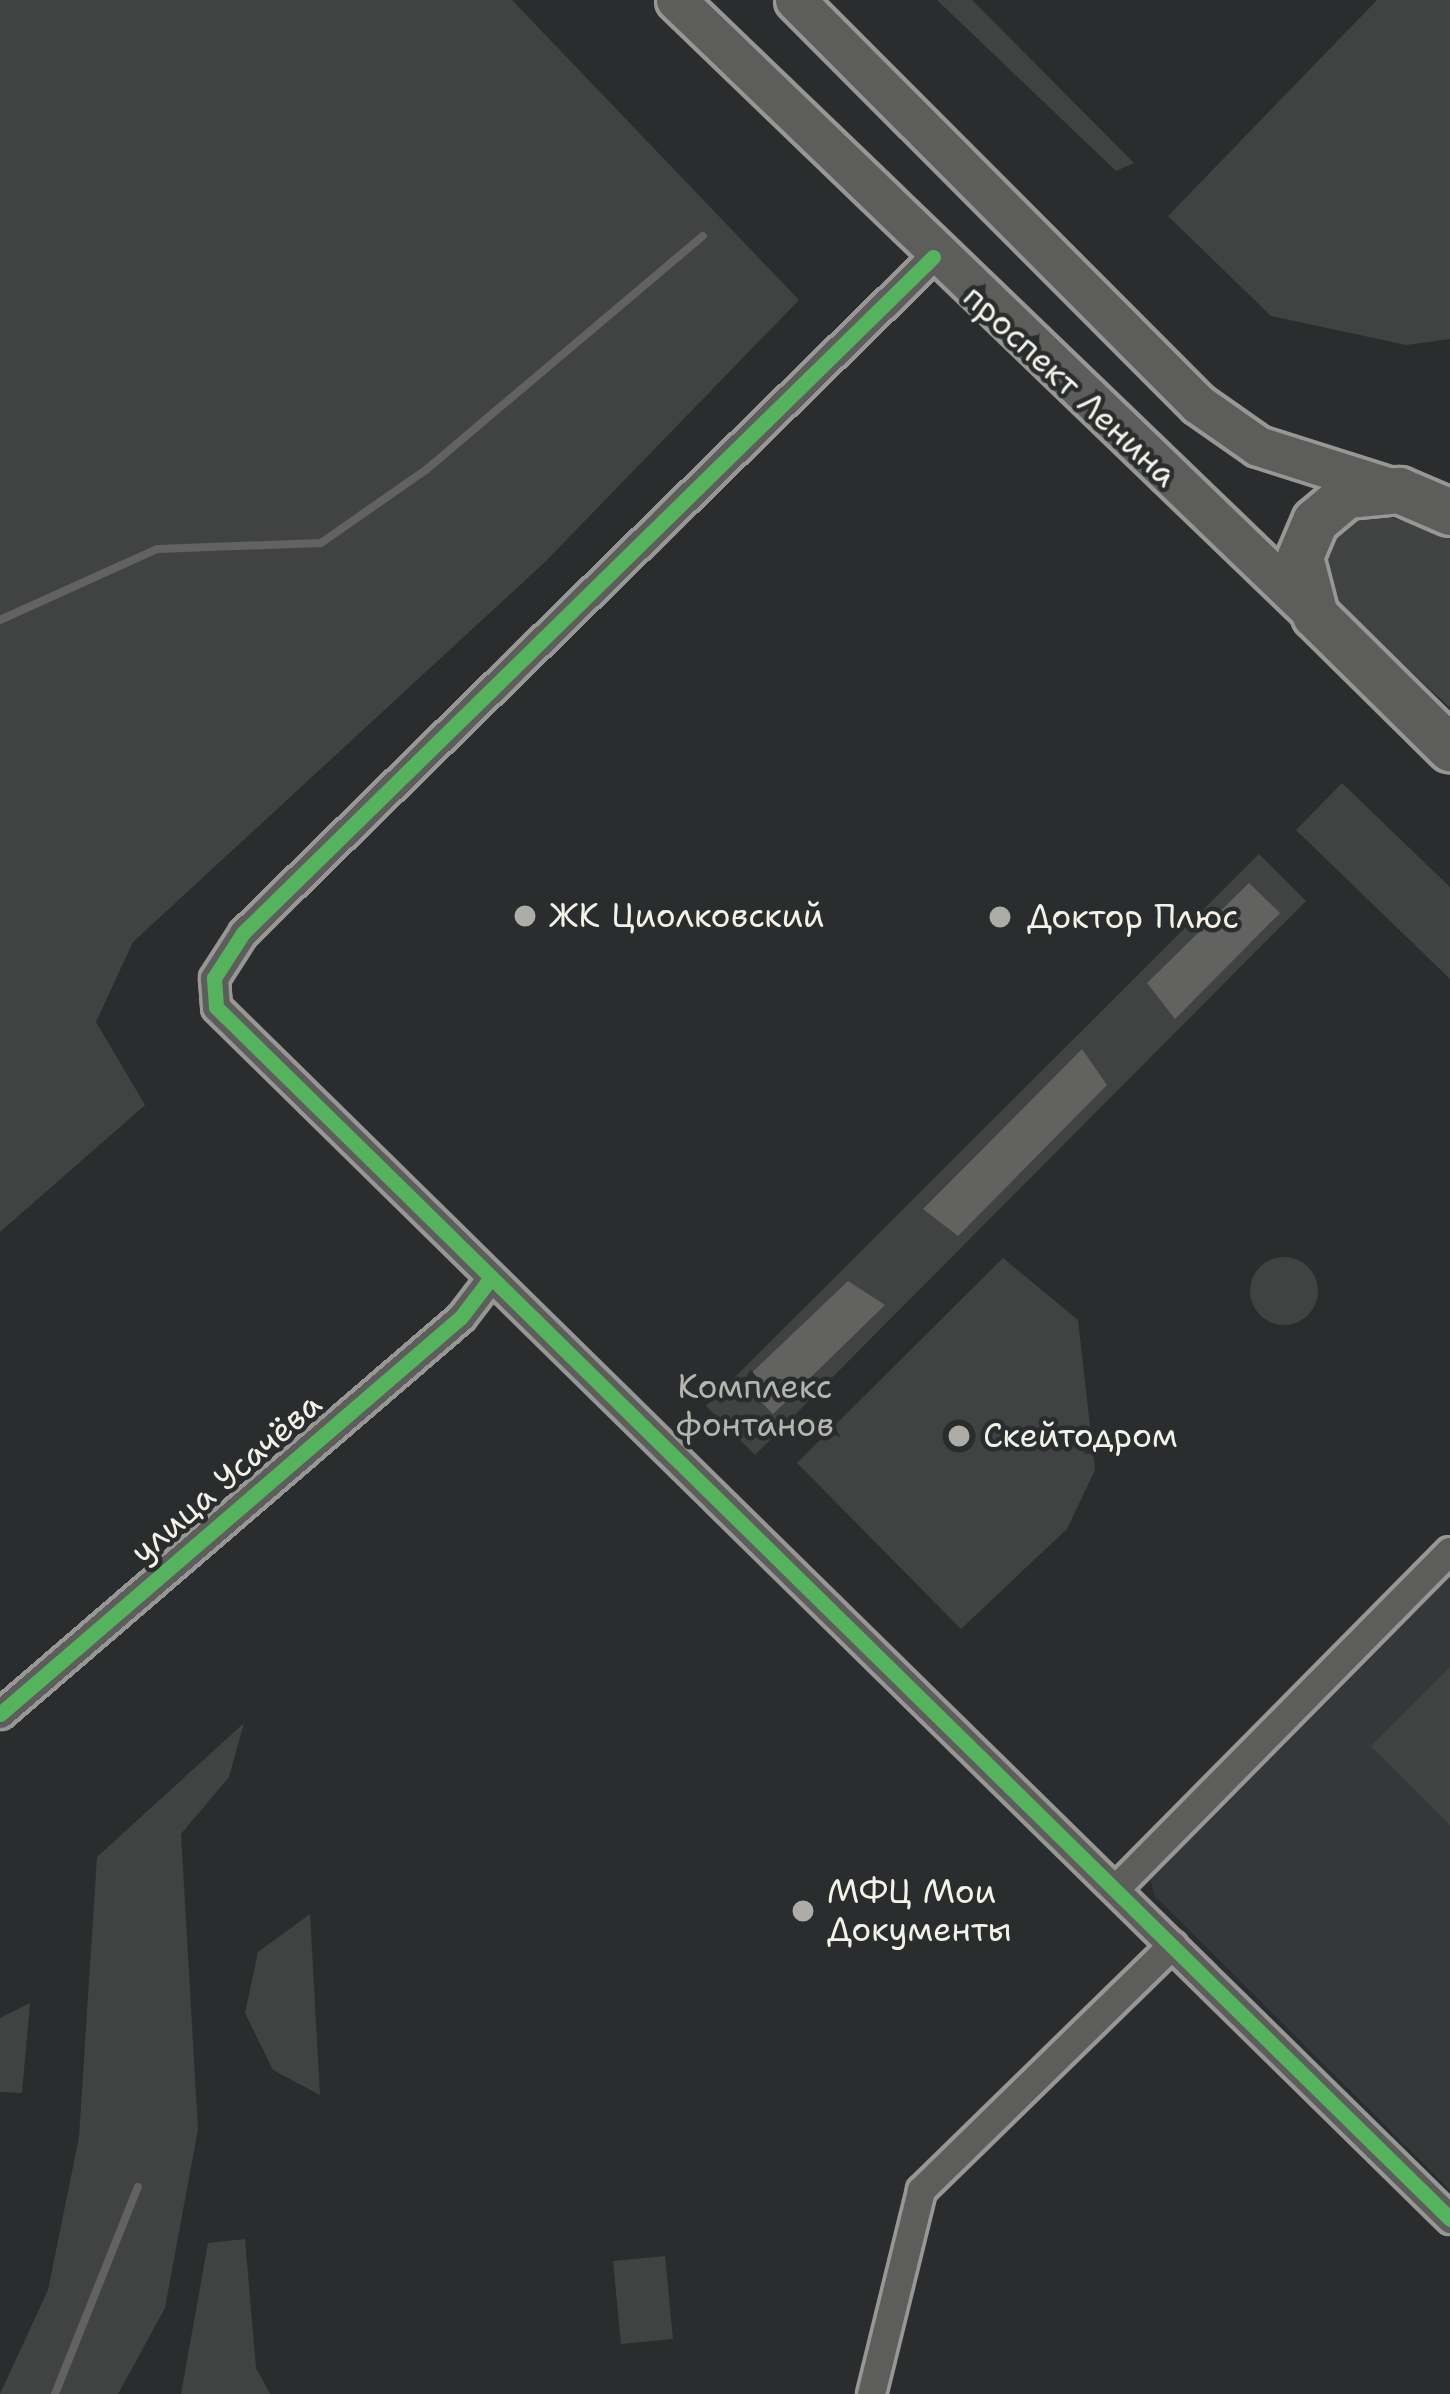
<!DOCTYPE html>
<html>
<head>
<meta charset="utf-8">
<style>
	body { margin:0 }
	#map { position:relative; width:1450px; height:2394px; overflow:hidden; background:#2b2c2d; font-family:"Shantell Sans",sans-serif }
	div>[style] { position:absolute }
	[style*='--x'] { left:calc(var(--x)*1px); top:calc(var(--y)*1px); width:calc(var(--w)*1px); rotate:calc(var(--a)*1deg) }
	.built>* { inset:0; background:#353838 }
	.green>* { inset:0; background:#414242 }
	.round { border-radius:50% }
	.water>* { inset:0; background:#626361 }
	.stream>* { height:8px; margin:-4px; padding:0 4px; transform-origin:4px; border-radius:4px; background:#626361 }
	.roads { filter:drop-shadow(3px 0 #979796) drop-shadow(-3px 0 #979796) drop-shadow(0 3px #979796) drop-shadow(0 -3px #979796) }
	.minor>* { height:27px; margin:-13.5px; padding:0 13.5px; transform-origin:13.5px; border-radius:13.5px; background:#5d5d5c }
	.secondary>* { height:39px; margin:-19.5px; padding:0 19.5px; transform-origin:19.5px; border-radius:19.5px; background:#5d5d5c }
	.primary>* { height:45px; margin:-22.5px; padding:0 22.5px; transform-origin:22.5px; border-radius:22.5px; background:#5d5d5c }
	.cycleway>* { height:15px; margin:-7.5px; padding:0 7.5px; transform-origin:7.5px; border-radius:7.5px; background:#56b35d }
	.dots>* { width:33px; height:33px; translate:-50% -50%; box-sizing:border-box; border:6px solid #2a2d2e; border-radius:50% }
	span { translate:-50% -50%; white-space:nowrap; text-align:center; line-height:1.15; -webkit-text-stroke:9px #2a2d2e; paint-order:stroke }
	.street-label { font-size:33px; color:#f4f1e8 }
	.poi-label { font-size:33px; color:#f4f1e8 }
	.left { translate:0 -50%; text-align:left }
	.park-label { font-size:33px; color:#b6b5af }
</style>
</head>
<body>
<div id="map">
	<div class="built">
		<i style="clip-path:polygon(1450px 1568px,1450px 2190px,1155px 1896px,1147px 1867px)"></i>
	</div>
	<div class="green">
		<i style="clip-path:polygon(0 0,512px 0,799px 300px,545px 562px,133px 942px,96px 1022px,145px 1105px,0 1232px)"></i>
		<i style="clip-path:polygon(937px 0,972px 0,1134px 163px,1116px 171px)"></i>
		<i style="clip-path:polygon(1377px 0,1450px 0,1450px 339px,1406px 345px,1271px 316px,1168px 216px)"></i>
		<i style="clip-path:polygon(1353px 510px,1450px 530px,1450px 708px,1324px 591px,1314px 559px)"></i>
		<i style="clip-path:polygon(1342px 783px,1450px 887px,1450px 979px,1296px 830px)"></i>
		<i style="clip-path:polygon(1259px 854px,1306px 901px,755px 1455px,706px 1406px)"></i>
		<i class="round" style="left:1250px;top:1257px;width:68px;height:68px"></i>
		<i style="clip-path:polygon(1003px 1258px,1078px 1320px,1095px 1470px,1067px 1529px,961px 1629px,797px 1463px)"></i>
		<i style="clip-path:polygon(1450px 1667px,1450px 1825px,1371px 1746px)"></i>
		<i style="clip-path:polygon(244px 1723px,229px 1777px,181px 1834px,198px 2129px,165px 2308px,118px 2394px,0 2394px,48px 2290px,79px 2137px,97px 1857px)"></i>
		<i style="clip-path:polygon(310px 1914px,320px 2095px,273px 2070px,245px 2013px,258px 1952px)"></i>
		<i style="clip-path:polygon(30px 2003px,22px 2093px,0 2092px,0 2018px)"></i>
		<i style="clip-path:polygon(245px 2239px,256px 2368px,270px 2394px,181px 2394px,208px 2243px)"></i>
		<i style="clip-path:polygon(665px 2256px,673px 2339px,621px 2344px,613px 2261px)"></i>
	</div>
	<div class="water">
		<i style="clip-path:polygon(1249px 883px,1280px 913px,1175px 1019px,1147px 983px)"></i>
		<i style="clip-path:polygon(1082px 1049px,1107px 1085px,958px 1236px,923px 1209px)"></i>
		<i style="clip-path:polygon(848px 1281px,885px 1305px,773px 1414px,742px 1382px)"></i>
	</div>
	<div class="stream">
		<i style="--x:0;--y:620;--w:172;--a:-24.3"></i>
		<i style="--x:157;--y:549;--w:164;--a:-2.1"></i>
		<i style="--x:321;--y:543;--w:129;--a:-34.9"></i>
		<i style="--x:427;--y:469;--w:361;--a:-40.2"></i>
		<i style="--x:55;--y:2394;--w:223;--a:-68.2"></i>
	</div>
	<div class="roads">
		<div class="minor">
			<i style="--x:933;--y:257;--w:966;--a:135.59"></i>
			<i style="--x:243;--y:933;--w:54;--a:122.8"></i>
			<i style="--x:214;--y:978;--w:29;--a:86"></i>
			<i style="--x:216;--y:1007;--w:1730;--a:44.48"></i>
			<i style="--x:0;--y:1714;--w:608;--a:-40.73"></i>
			<i style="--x:461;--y:1317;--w:43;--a:-52.6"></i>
			<i style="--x:1116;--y:1888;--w:474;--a:-45.3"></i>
			<i style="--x:871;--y:2394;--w:210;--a:-76.2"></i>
			<i style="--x:921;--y:2190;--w:351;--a:-44.3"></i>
		</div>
		<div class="secondary">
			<i style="--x:676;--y:0;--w:887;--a:43.9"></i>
			<i style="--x:795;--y:0;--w:571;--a:45.07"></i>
			<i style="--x:1198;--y:404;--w:73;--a:35"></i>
			<i style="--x:1258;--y:446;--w:135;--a:17.6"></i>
		</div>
		<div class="primary">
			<i style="--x:1450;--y:512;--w:56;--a:-156.7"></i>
			<i style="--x:1399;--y:490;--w:53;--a:174.6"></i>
			<i style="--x:1346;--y:495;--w:40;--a:140"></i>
			<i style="--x:1315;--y:521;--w:39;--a:113"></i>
			<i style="--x:1300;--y:557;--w:60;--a:75.5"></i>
			<i style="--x:1315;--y:615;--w:190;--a:44.6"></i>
		</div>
	</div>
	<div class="cycleway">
		<i style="--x:933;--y:257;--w:966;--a:135.59"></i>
		<i style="--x:243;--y:933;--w:54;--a:122.8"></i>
		<i style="--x:214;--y:978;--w:29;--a:86"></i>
		<i style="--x:216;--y:1007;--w:1730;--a:44.48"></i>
		<i style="--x:0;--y:1714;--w:608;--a:-40.73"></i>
		<i style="--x:461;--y:1317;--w:43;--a:-52.6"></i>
	</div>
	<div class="dots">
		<i style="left:525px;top:916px;background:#aeaca7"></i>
		<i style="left:1000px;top:917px;background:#aeaca7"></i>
		<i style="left:959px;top:1436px;background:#aeaca7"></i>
		<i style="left:803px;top:1911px;background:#aeaca7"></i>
	</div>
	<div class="street-label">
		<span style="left:1070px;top:386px;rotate:43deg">проспект Ленина</span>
		<span style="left:226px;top:1478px;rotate:-41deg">улица Усачёва</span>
	</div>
	<div class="poi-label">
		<span class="left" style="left:549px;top:916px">ЖК Циолковский</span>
		<span class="left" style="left:1027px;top:917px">Доктор Плюс</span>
		<span class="left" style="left:983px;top:1436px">Скейтодром</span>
		<span class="left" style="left:827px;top:1911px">МФЦ Мои<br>Документы</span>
	</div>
	<div class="park-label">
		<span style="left:755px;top:1406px">Комплекс<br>фонтанов</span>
	</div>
</div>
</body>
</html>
